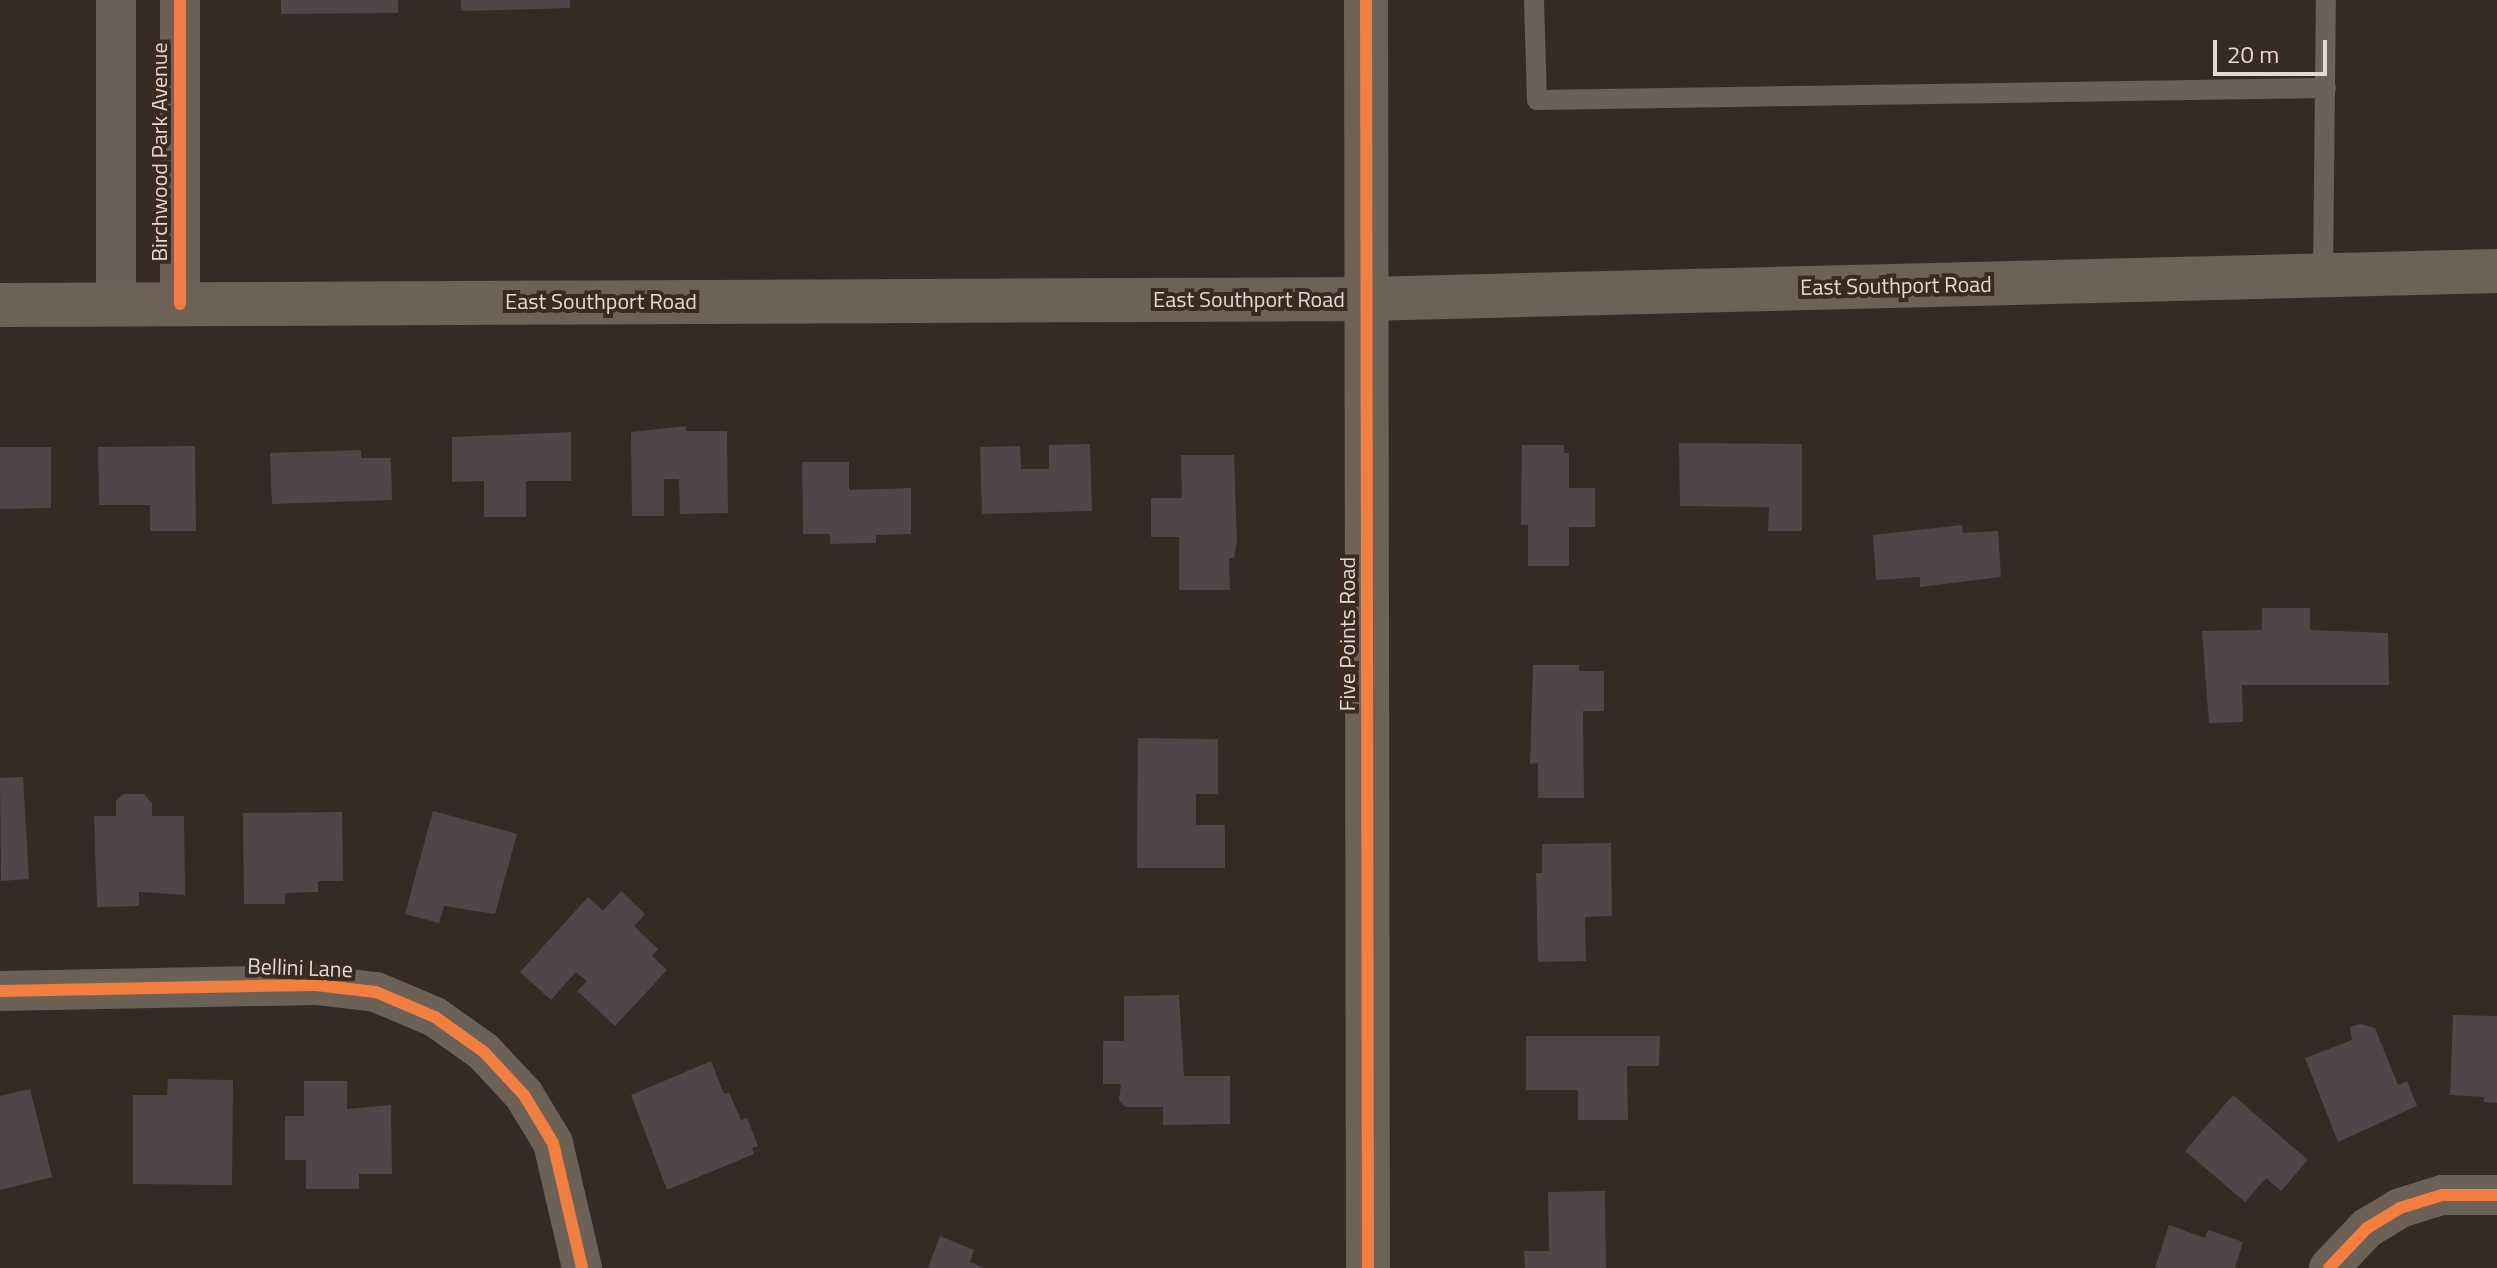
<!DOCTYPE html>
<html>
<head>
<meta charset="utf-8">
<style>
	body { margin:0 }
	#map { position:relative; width:2497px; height:1268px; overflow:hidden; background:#352b25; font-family:"Titillium Web",sans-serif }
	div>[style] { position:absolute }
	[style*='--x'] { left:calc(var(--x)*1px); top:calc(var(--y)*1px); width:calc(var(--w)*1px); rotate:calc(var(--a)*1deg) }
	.building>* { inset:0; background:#504549 }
	.lane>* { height:20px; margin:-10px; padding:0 10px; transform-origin:10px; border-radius:10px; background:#6b6156 }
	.street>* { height:40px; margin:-20px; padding:0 20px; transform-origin:20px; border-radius:20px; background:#6b6156 }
	.secondary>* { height:44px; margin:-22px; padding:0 22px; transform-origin:22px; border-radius:22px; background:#6e6257 }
	.cycleway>* { height:12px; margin:-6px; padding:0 6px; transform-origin:6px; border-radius:6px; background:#f27e40 }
	span { translate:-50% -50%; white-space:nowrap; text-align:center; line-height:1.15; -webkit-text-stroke:8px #3b2a1f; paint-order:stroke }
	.street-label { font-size:22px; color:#e4d9d2 }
	.scale { position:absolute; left:2213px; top:40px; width:114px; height:36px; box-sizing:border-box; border:4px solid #e4d9d2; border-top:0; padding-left:10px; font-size:24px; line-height:28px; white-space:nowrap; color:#e4d9d2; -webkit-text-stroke:6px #3b2a1f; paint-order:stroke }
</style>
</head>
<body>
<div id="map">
	<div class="building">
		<i style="clip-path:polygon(281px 0,398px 0,398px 13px,281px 14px)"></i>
		<i style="clip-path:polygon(461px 0,570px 0,570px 8px,461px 11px)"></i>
		<i style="clip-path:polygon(686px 426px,686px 431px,727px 431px,728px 513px,680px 514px,679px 479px,664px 479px,664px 516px,632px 516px,631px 432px)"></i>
		<i style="clip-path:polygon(571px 432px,571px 481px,526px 481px,526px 517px,484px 517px,484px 481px,452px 482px,452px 437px)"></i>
		<i style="clip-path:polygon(1679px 443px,1802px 444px,1802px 531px,1768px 531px,1769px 507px,1680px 506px)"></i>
		<i style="clip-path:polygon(1090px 444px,1092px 511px,982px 514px,980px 447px,1020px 446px,1021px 469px,1049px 469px,1049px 445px)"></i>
		<i style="clip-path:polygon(1522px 445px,1564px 445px,1564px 453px,1569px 453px,1569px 488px,1595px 488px,1595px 527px,1569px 527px,1569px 566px,1528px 566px,1528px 525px,1521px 525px)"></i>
		<i style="clip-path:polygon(195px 446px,196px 531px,150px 531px,150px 505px,99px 505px,98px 447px)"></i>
		<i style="clip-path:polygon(0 447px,51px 447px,51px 508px,0 509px)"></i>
		<i style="clip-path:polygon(361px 450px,361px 458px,391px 458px,392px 500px,272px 504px,270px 453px)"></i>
		<i style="clip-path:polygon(1181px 455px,1234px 455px,1237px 541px,1234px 558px,1229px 558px,1230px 590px,1179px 590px,1179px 537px,1151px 537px,1151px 498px,1182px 498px)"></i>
		<i style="clip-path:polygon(802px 462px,849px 462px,849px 490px,911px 488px,911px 534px,876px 535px,876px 543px,830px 544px,830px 534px,803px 534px)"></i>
		<i style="clip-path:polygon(1962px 525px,1963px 533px,1998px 531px,2001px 577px,1920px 587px,1920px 577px,1876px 580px,1873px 535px)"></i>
		<i style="clip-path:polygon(2262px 608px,2310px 608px,2310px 630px,2388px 633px,2389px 685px,2242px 685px,2243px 722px,2209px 723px,2202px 631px,2262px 630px)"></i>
		<i style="clip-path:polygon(1533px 665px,1579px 665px,1579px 671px,1604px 671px,1604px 711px,1583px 711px,1584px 798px,1538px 798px,1538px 763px,1530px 764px)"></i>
		<i style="clip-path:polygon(1138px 738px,1218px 739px,1218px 794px,1196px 794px,1196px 825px,1225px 825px,1225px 868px,1137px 868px)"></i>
		<i style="clip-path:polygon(23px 777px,29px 879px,1px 881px,0 778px)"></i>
		<i style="clip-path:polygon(123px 794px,144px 794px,152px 803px,152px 816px,184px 816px,185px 895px,139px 892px,139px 906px,97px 907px,94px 816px,116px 816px,116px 801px)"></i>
		<i style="clip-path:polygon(433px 811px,517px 834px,495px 914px,444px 906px,439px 923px,405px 914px)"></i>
		<i style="clip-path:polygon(342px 812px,343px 881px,318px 881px,318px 892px,285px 893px,285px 904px,244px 904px,243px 813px)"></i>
		<i style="clip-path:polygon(1611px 843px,1612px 916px,1585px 917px,1586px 961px,1538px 962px,1536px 873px,1542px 873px,1542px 844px)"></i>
		<i style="clip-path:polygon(621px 891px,645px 914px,634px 926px,658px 949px,652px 956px,667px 970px,615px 1026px,577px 991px,587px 981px,576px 972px,551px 1000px,520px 972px,588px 897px,603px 911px)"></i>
		<i style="clip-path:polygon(1179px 995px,1184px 1076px,1230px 1076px,1230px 1124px,1163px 1125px,1163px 1107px,1125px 1107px,1119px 1100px,1121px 1084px,1103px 1084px,1103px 1041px,1124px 1041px,1124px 996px)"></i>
		<i style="clip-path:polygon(2453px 1015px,2497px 1016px,2497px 1103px,2484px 1102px,2484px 1097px,2450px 1095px)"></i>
		<i style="clip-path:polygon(2360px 1024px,2375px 1028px,2398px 1085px,2407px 1081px,2417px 1106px,2338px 1142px,2305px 1058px,2352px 1040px,2350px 1027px)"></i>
		<i style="clip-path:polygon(1526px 1036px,1660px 1036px,1659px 1066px,1627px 1066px,1628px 1120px,1578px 1120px,1578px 1090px,1526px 1090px)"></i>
		<i style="clip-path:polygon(711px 1061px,724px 1094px,729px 1092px,741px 1120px,747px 1118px,758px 1146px,752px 1148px,754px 1154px,667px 1190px,631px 1095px)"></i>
		<i style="clip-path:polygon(168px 1079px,233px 1080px,232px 1185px,133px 1184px,133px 1095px,167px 1095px)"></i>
		<i style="clip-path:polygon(304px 1081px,347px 1081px,347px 1109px,391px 1105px,392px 1174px,359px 1174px,359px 1189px,306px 1189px,306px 1160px,285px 1160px,285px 1116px,304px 1116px)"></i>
		<i style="clip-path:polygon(30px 1089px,52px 1177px,0 1190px,0 1096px)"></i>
		<i style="clip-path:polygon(2233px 1095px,2308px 1160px,2281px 1191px,2266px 1178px,2245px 1202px,2185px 1151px)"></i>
		<i style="clip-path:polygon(1605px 1191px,1606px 1268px,1525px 1268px,1524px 1251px,1549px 1251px,1548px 1192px)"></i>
		<i style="clip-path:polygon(2169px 1225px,2205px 1238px,2208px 1230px,2243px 1242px,2235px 1268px,2155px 1268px)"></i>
		<i style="clip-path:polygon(940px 1236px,974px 1250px,970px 1262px,985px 1268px,928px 1268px)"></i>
	</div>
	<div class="lane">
		<i style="--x:1534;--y:0;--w:100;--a:88.3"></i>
		<i style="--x:1537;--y:100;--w:789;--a:-0.87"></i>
		<i style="--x:2323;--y:275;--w:275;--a:-89.4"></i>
	</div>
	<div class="street">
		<i style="--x:116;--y:0;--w:304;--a:90"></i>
		<i style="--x:180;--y:304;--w:304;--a:-90"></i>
		<i style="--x:0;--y:991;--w:316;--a:-1.1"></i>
		<i style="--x:316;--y:985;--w:60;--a:6.7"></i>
		<i style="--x:376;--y:992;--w:64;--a:23"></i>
		<i style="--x:435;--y:1017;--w:60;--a:35.5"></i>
		<i style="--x:484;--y:1052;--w:59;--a:47.1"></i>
		<i style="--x:524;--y:1095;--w:56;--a:58.9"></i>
		<i style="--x:553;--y:1143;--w:128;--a:76.9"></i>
		<i style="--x:2329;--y:1268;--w:55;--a:-46.5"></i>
		<i style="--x:2367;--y:1228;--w:39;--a:-31"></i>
		<i style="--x:2400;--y:1208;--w:44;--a:-17.2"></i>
		<i style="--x:2442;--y:1195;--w:55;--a:0"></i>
	</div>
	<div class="secondary">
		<i style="--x:1366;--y:0;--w:1268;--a:89.91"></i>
		<i style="--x:0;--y:305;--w:1367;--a:-0.25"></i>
		<i style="--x:1367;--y:299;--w:1130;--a:-1.42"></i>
	</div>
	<div class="cycleway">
		<i style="--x:1366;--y:0;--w:1268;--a:89.91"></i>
		<i style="--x:180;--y:304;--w:304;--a:-90"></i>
		<i style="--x:0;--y:991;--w:316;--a:-1.1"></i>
		<i style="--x:316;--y:985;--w:60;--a:6.7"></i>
		<i style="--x:376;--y:992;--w:64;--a:23"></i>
		<i style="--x:435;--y:1017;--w:60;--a:35.5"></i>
		<i style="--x:484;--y:1052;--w:59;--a:47.1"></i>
		<i style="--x:524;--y:1095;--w:56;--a:58.9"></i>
		<i style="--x:553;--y:1143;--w:128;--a:76.9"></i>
		<i style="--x:2329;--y:1268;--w:55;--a:-46.5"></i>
		<i style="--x:2367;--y:1228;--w:39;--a:-31"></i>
		<i style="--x:2400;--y:1208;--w:44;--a:-17.2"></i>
		<i style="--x:2442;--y:1195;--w:55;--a:0"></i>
	</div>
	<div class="street-label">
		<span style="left:160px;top:152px;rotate:-90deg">Birchwood Park Avenue</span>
		<span style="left:1896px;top:286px;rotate:-1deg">East Southport Road</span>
		<span style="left:1249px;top:300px">East Southport Road</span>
		<span style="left:601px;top:302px">East Southport Road</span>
		<span style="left:1348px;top:634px;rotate:-90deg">Five Points Road</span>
		<span style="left:300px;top:968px;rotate:2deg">Bellini Lane</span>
	</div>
	<div class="scale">20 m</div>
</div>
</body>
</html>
